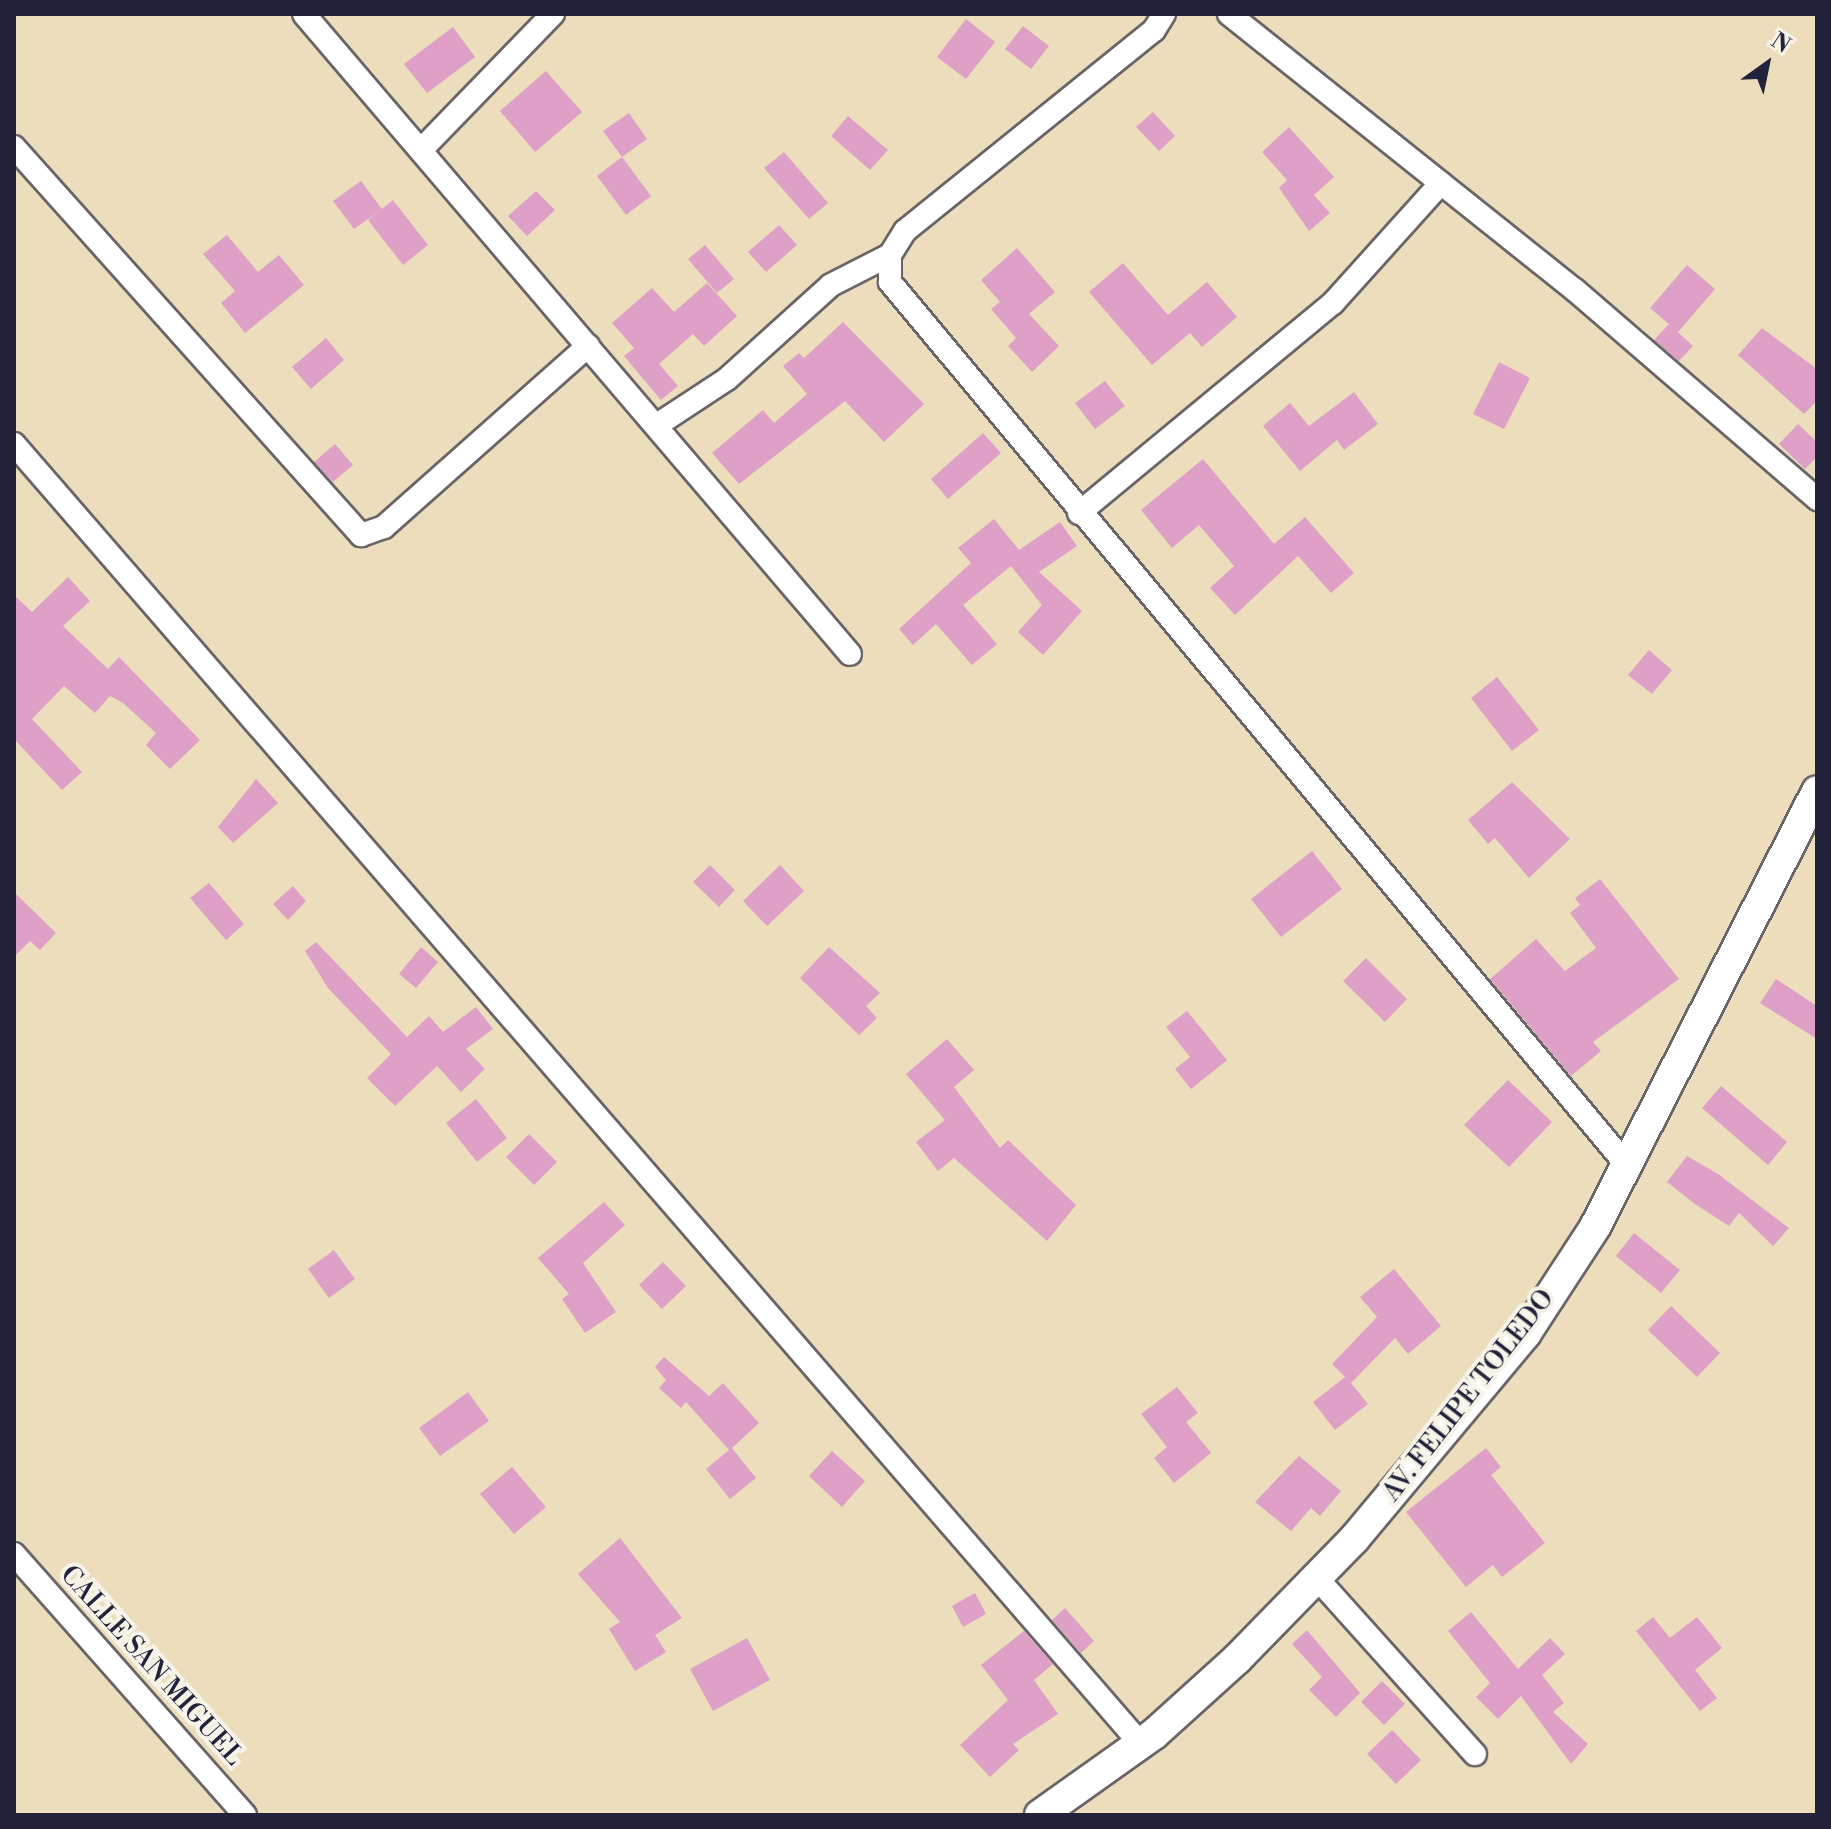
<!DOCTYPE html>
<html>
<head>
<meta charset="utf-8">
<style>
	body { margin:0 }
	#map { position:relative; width:1831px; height:1829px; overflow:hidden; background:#ecdebc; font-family:"Libre Bodoni",serif }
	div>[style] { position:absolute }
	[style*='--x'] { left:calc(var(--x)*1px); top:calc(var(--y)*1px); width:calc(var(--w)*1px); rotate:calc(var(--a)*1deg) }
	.building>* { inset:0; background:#dea0c7 }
	.roads { filter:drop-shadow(2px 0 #696468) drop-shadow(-2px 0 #696468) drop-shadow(0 2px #696468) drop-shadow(0 -2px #696468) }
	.minor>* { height:22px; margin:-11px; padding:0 11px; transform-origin:11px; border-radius:11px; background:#fff }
	.secondary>* { height:30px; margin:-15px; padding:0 15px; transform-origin:15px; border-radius:15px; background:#fff }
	span { translate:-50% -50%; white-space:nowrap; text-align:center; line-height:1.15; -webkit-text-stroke:8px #f7f3e8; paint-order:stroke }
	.street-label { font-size:26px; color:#22223b }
	.frame { position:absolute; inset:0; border:16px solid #22223b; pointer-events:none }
	.north { position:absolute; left:1727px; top:24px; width:80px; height:80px; -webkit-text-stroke:6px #f7f3e8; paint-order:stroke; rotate:33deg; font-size:22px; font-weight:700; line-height:32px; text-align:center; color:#22223b }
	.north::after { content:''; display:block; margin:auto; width:28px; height:36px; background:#22223b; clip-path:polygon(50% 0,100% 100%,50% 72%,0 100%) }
</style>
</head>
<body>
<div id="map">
	<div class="building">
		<i style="clip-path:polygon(966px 19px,995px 42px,966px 79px,937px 57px)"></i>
		<i style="clip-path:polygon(1023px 26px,1049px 46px,1031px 69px,1005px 49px)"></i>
		<i style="clip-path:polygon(453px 27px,475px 57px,427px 93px,404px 64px)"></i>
		<i style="clip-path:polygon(546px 71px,582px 112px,535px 152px,500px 111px)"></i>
		<i style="clip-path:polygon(1153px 112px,1175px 136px,1159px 151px,1136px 127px)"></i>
		<i style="clip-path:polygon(629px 113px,647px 139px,622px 157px,603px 131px)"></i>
		<i style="clip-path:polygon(848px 116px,888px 150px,870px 170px,831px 136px)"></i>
		<i style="clip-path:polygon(1289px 127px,1334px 177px,1314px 195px,1330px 213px,1309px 231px,1279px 188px,1287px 180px,1262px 152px)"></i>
		<i style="clip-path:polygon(784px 152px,828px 203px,809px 219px,764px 168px)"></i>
		<i style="clip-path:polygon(622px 157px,651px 196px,626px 215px,597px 176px)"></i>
		<i style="clip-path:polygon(361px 181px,382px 209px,354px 229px,333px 201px)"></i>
		<i style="clip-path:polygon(536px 191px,555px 210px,527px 236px,508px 216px)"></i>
		<i style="clip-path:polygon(393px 200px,428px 245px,403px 265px,368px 220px)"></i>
		<i style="clip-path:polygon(779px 225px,797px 245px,766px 272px,748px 252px)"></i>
		<i style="clip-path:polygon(227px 235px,258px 272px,279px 255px,304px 285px,245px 333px,221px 303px,235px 291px,203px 254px)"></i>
		<i style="clip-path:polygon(705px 245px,734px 279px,717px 293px,688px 259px)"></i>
		<i style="clip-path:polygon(1017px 248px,1055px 292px,1029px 314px,1059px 346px,1032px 372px,1008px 346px,1016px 338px,991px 309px,1000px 302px,981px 280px)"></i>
		<i style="clip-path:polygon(1123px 263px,1168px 315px,1207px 282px,1237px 317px,1202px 347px,1190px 333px,1152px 365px,1089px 292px)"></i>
		<i style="clip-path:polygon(1687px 265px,1715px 289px,1678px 332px,1650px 308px)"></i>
		<i style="clip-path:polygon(707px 283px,737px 316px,704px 346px,693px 334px,659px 364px,678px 386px,661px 400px,624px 356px,634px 348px,612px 323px,652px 288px,674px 312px)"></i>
		<i style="clip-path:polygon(843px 322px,924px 404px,884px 442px,845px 401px,739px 484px,712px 453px,763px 410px,774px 423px,807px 394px,783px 366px,799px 353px,804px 358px)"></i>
		<i style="clip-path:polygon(1669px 324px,1693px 346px,1679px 361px,1654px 340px)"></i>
		<i style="clip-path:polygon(1762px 328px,1817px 369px,1817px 401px,1804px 414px,1738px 355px)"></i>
		<i style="clip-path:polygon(326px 338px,344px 360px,311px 389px,292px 367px)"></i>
		<i style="clip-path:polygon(1499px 362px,1530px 378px,1504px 429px,1473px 414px)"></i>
		<i style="clip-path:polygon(1105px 381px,1125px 406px,1095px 429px,1075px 403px)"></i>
		<i style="clip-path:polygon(1354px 392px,1378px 424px,1344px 450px,1337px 440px,1300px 471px,1263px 426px,1290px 403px,1309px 426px)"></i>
		<i style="clip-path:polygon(1798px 424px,1817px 442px,1817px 457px,1805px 469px,1779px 444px)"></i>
		<i style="clip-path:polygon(983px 433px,1001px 453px,948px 499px,931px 479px)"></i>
		<i style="clip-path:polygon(335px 444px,353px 465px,333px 482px,314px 462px)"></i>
		<i style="clip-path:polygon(1203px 459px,1274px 544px,1305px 517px,1354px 573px,1331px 593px,1298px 556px,1235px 615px,1210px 588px,1234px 566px,1199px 525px,1172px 548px,1141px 510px)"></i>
		<i style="clip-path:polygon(994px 519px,1019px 550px,1060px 522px,1077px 546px,1039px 572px,1082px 611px,1043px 655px,1018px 632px,1042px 605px,1011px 566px,963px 605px,997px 644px,972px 665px,936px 624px,913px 645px,899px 629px,971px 563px,958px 548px)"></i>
		<i style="clip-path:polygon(68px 577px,90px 601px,63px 626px,108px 669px,119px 657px,200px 740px,170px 769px,146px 745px,156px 733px,123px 703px,110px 696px,95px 713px,64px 686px,32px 719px,82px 772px,62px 790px,14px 739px,14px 595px,32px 612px)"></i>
		<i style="clip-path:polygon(1649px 650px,1672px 670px,1652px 694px,1628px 675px)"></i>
		<i style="clip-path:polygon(1497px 677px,1539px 730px,1512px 751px,1471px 698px)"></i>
		<i style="clip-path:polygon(256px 779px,278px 803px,233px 843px,218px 827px)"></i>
		<i style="clip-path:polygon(1512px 782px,1570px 839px,1529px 878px,1495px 838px,1488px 844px,1468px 820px)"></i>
		<i style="clip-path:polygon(1312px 851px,1342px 889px,1281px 937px,1251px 899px)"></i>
		<i style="clip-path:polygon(710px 865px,735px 890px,719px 907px,693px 882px)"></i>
		<i style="clip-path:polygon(780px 865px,804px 891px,767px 926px,743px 901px)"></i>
		<i style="clip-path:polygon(1600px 879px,1679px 979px,1593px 1042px,1601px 1051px,1571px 1076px,1490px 979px,1536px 939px,1565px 971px,1596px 948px,1570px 913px,1580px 905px,1575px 898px)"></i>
		<i style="clip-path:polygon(209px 883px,244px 924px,226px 940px,190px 898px)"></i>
		<i style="clip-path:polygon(293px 886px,306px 901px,288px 920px,273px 904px)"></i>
		<i style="clip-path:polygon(14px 892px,56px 933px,40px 950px,30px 941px,14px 957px)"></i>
		<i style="clip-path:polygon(316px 942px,407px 1037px,429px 1016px,443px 1032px,476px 1007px,493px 1029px,466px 1049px,485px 1069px,461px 1092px,437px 1066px,395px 1106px,367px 1078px,391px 1054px,328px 988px,305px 951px)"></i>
		<i style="clip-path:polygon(421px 947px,438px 962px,416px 988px,399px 974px)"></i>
		<i style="clip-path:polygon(829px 947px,880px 993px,866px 1006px,877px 1018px,859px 1035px,800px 978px)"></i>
		<i style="clip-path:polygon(1366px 958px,1407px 999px,1385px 1022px,1343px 981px)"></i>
		<i style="clip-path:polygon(1776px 979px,1817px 1006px,1817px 1039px,1760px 1003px)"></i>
		<i style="clip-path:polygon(1187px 1011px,1227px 1060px,1191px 1089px,1175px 1069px,1190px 1057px,1166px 1027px)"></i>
		<i style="clip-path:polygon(947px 1039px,974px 1070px,954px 1087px,1000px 1148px,1008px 1140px,1076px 1205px,1047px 1241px,954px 1158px,938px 1171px,916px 1142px,945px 1120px,906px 1074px)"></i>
		<i style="clip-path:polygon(1508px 1080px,1552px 1122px,1509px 1167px,1464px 1125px)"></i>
		<i style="clip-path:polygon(1721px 1086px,1787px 1142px,1768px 1165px,1702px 1108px)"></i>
		<i style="clip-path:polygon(476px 1099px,507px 1138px,477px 1162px,446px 1123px)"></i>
		<i style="clip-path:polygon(529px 1134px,557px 1162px,534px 1185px,506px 1157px)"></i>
		<i style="clip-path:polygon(1687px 1156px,1718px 1174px,1789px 1228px,1773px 1246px,1739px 1213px,1729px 1226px,1695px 1204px,1667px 1182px)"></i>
		<i style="clip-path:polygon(604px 1202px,625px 1225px,583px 1263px,616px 1312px,585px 1333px,562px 1299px,569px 1294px,538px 1258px)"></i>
		<i style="clip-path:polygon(1634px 1233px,1680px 1270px,1661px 1293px,1616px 1256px)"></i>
		<i style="clip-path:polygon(334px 1250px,355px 1279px,329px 1298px,308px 1269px)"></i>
		<i style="clip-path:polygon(663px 1262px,686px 1286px,662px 1309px,639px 1285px)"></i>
		<i style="clip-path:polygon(1394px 1269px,1441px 1326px,1408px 1354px,1395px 1338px,1351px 1383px,1368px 1404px,1335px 1430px,1313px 1402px,1345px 1377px,1332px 1364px,1377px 1317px,1360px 1297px)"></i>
		<i style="clip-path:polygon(1671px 1306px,1720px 1353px,1697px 1377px,1648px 1330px)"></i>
		<i style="clip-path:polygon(664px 1357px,709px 1396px,723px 1383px,759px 1423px,732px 1448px,756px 1478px,730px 1499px,706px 1469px,729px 1450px,686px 1402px,681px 1408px,659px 1388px,666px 1380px,655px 1367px)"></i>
		<i style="clip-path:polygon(1177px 1387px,1198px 1413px,1186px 1422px,1211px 1453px,1174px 1483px,1154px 1458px,1167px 1447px,1141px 1414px)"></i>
		<i style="clip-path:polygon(468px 1392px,489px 1421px,440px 1456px,419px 1428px)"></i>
		<i style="clip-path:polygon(1486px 1448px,1501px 1467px,1491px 1475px,1545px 1543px,1502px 1577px,1493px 1565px,1466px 1587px,1406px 1512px)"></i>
		<i style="clip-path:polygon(832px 1451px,865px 1481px,842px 1507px,809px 1476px)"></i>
		<i style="clip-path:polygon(1299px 1456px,1341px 1491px,1320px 1516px,1311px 1508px,1291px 1531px,1255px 1502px)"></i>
		<i style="clip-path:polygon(512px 1467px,546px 1507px,514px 1534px,480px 1494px)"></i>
		<i style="clip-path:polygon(620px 1538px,682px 1618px,655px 1635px,666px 1652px,635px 1671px,609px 1629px,620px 1622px,578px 1574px)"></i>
		<i style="clip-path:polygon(975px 1593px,986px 1614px,963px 1627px,952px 1606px)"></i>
		<i style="clip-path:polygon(1065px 1608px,1094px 1641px,1081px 1653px,1052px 1620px)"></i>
		<i style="clip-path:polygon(1471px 1612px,1518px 1669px,1550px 1638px,1565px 1654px,1542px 1675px,1564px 1703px,1553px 1712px,1588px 1744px,1571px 1764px,1521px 1696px,1498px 1719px,1476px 1697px,1490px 1683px,1448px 1631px)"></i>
		<i style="clip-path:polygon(1653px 1617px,1670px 1638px,1697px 1617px,1722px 1648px,1695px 1670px,1717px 1698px,1700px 1711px,1636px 1631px)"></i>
		<i style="clip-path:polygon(1307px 1630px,1360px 1693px,1336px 1717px,1309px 1690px,1322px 1677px,1292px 1644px)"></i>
		<i style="clip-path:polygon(1024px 1631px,1053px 1664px,1034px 1680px,1058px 1714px,1013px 1744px,1019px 1750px,990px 1777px,960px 1745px,1008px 1700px,981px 1665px)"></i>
		<i style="clip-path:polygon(747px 1638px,770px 1680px,713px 1711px,690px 1669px)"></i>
		<i style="clip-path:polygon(1382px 1681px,1405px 1704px,1384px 1725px,1361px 1702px)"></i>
		<i style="clip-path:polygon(1392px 1730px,1421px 1760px,1396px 1784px,1367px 1754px)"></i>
	</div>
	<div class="roads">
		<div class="minor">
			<i style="--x:304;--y:14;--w:841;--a:49.53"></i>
			<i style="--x:1164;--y:14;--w:19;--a:122"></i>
			<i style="--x:1154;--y:30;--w:320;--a:141.1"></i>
			<i style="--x:905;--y:231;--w:28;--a:122"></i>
			<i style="--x:890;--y:255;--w:27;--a:90"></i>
			<i style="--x:890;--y:282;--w:1149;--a:50.16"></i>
			<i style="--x:1229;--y:14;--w:443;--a:38.6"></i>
			<i style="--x:1575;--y:290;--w:320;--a:40.8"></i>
			<i style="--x:14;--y:147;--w:521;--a:48.19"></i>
			<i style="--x:361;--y:535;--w:24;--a:-19"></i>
			<i style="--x:384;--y:527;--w:273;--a:-41.6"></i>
			<i style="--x:421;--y:150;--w:190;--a:-45.9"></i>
			<i style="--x:657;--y:425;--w:84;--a:-33.3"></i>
			<i style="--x:727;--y:379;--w:140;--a:-42.1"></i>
			<i style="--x:831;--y:285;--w:66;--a:-27"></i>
			<i style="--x:14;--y:444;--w:1721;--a:49.08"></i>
			<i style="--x:1079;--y:513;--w:330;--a:-39.6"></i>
			<i style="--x:1333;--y:303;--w:161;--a:-48"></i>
			<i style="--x:14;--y:1554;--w:349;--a:48.5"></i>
			<i style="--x:1316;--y:1577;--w:238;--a:48.1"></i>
		</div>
		<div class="secondary">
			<i style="--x:1040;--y:1815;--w:140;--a:-35.4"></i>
			<i style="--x:1154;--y:1734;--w:112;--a:-42.1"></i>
			<i style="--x:1237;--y:1659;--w:168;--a:-45.7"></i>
			<i style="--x:1354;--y:1539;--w:268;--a:-50.1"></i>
			<i style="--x:1526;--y:1333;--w:126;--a:-56.9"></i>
			<i style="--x:1595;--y:1227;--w:489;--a:-63"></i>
		</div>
	</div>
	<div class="street-label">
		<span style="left:1469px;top:1396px;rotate:-52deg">AV. FELIPE TOLEDO</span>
		<span style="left:151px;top:1666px;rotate:48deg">CALLE SAN MIGUEL</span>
	</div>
	<div class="frame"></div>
	<div class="north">N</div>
</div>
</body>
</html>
